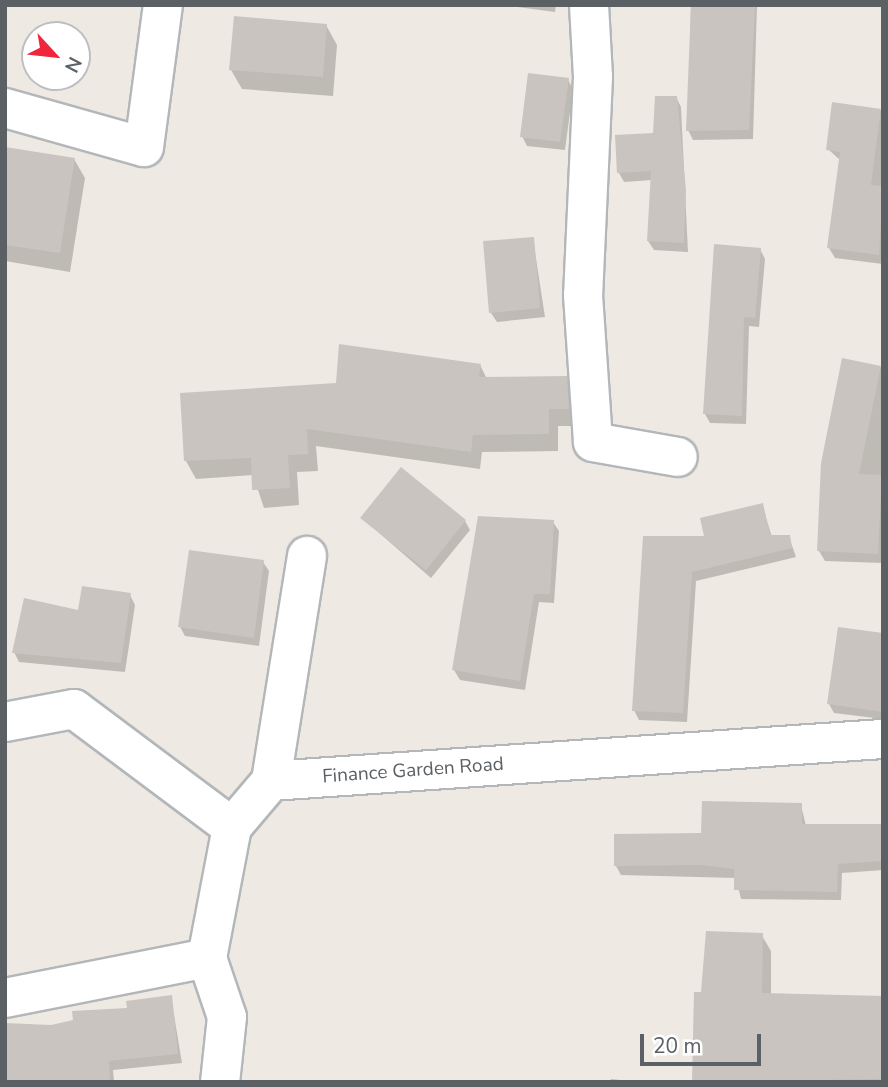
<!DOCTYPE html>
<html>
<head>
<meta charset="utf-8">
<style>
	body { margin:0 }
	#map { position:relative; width:888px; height:1087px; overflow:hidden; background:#eee9e2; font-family:"Nunito Sans",sans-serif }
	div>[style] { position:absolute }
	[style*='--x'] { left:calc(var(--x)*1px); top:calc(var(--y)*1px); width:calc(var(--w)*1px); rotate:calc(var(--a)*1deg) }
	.shadow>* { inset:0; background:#0003 }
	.building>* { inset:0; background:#c9c4bf }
	.roads { filter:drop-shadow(2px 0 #b3b7ba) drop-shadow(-2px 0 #b3b7ba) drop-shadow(0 2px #b3b7ba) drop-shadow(0 -2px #b3b7ba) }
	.minor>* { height:38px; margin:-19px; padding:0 19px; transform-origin:19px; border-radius:19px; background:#fff }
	span { translate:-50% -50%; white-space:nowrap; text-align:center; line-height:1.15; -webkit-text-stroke:6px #fff; paint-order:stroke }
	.street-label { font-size:19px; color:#5b6064 }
	.frame { position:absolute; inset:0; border:7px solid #5b6064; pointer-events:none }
	.north { position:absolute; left:21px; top:21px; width:70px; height:70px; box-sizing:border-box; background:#fff; border:2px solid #bdbfc1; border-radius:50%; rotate:117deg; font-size:19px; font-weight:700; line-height:28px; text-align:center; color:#5b6064 }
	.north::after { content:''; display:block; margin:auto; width:24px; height:32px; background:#f1253b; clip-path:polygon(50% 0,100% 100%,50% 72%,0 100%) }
	.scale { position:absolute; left:640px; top:1034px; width:121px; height:32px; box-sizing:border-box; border:4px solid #5b6064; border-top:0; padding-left:9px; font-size:21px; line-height:24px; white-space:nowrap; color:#5b6064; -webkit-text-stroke:5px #fff; paint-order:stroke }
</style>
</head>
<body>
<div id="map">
	<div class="shadow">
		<i style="clip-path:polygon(502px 5px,556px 5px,555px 12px)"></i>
		<i style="clip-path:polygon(691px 5px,757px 5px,753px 139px,693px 140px,688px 130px)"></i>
		<i style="clip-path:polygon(326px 25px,337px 45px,333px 96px,242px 89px,231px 70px)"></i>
		<i style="clip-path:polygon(568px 80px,573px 89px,565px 150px,527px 146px,522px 136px)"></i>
		<i style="clip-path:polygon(676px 97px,681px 107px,688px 252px,654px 250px,648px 241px,652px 180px,624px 182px,619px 173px,654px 134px)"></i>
		<i style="clip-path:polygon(833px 104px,883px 111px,883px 264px,835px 258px,829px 248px,841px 161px,828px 149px)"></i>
		<i style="clip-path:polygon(5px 149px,74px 159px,85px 178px,70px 272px,5px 261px)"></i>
		<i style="clip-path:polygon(533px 239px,545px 317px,497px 322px,491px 313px)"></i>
		<i style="clip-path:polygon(760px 249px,765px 259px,759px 327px,749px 326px,746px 424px,710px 423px,705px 414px)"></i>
		<i style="clip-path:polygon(844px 360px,883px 368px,883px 563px,825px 561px,819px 551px)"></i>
		<i style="clip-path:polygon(480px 365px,487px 379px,566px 378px,576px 395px,578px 426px,558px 426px,558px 451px,482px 452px,480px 469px,316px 446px,318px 471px,297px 472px,299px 505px,264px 508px,253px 475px,196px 479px,186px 461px,182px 394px,337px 385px)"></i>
		<i style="clip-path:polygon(762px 505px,772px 537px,789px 537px,796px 557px,696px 581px,687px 722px,639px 720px,634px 710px,706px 537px)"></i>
		<i style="clip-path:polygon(362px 518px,465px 521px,470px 530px,431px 578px)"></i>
		<i style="clip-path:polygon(553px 522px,559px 531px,554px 603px,539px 602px,525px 690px,460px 680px,454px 670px)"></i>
		<i style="clip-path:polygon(263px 562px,269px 571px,259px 646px,185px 636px,180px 627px)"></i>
		<i style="clip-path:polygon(130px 595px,135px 605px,125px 672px,19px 662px,14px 652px,80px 612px)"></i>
		<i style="clip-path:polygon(883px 635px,883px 719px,834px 713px,829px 704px)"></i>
		<i style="clip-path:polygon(801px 805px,806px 826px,883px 827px,883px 870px,842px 873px,841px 900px,741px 899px,736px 878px,621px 875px,616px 866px)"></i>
		<i style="clip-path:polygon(761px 934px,771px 951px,771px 995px,883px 998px,883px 1082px,693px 1082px,703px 994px)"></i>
		<i style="clip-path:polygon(171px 997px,182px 1063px,113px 1070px,114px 1082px,5px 1082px,51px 1027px)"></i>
		<i style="clip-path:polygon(611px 1079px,640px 1082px,610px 1082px)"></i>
	</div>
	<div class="building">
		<i style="clip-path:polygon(691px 5px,755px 5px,749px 130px,686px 131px)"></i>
		<i style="clip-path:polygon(234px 16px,327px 24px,323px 77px,229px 70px)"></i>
		<i style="clip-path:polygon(528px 73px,569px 78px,560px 142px,520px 137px)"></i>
		<i style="clip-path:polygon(655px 96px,677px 96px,686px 190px,684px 243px,647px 241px,651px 171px,617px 173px,615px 135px,653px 133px)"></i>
		<i style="clip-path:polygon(832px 102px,881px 109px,871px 185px,883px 186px,879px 255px,827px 248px,840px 152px,826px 150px)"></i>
		<i style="clip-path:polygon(5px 147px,75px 158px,60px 253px,5px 245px)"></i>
		<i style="clip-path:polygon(534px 237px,540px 308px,489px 313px,483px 241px)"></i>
		<i style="clip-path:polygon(714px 244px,761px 248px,755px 318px,744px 317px,742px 416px,703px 414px)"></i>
		<i style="clip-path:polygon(339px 344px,481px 364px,479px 377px,567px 376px,569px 409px,549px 409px,549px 434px,473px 435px,471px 452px,307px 429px,308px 454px,288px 455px,290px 488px,252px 490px,251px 458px,184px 461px,180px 393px,336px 383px)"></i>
		<i style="clip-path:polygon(842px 358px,881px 366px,859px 474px,882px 475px,878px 554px,817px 551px,821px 463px)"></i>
		<i style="clip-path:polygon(401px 467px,466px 520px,426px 570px,360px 518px)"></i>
		<i style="clip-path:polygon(763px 503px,770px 535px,790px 535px,792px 548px,692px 572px,683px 713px,632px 711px,643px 536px,704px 536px,700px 518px)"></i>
		<i style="clip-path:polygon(478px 516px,554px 520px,550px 594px,534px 594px,520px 681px,452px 670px)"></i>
		<i style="clip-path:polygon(189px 550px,264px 560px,254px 638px,178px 627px)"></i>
		<i style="clip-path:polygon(82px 586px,131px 593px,121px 663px,12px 653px,24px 598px,78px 610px)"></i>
		<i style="clip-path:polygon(838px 627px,883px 633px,883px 712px,827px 704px)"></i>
		<i style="clip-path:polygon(702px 801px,802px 803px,802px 824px,883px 824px,883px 861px,838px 864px,837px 892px,734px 890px,734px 869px,701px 865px,614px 866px,614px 834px,701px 833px)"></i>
		<i style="clip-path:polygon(706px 931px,763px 933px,762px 993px,883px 996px,883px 1079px,692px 1082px,694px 992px,701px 992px)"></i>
		<i style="clip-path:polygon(172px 995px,178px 1054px,109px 1061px,110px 1082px,5px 1082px,5px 1023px,51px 1025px,73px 1020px,72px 1011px,127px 1008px,126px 1001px)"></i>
	</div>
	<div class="roads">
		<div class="minor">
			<i style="--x:589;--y:5;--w:72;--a:86.8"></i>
			<i style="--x:593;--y:77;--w:218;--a:92.6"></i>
			<i style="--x:583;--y:295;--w:147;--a:86.1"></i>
			<i style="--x:593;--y:442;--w:86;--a:10"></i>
			<i style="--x:5;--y:108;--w:144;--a:15.7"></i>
			<i style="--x:144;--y:147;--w:143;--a:-82.4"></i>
			<i style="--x:5;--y:722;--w:70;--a:-10.7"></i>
			<i style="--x:74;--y:709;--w:197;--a:36.8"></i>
			<i style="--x:232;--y:827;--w:60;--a:-49.7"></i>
			<i style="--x:271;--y:781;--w:613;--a:-3.93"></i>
			<i style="--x:271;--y:781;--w:228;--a:-80.9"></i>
			<i style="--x:207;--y:958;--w:62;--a:71.3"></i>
			<i style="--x:227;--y:1017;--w:65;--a:96.1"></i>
			<i style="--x:5;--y:998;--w:206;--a:-11.2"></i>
			<i style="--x:207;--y:958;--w:133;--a:-79.2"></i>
		</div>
	</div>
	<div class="street-label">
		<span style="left:413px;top:771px;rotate:-4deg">Finance Garden Road</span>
	</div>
	<div class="frame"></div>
	<div class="north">N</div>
	<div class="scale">20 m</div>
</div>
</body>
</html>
